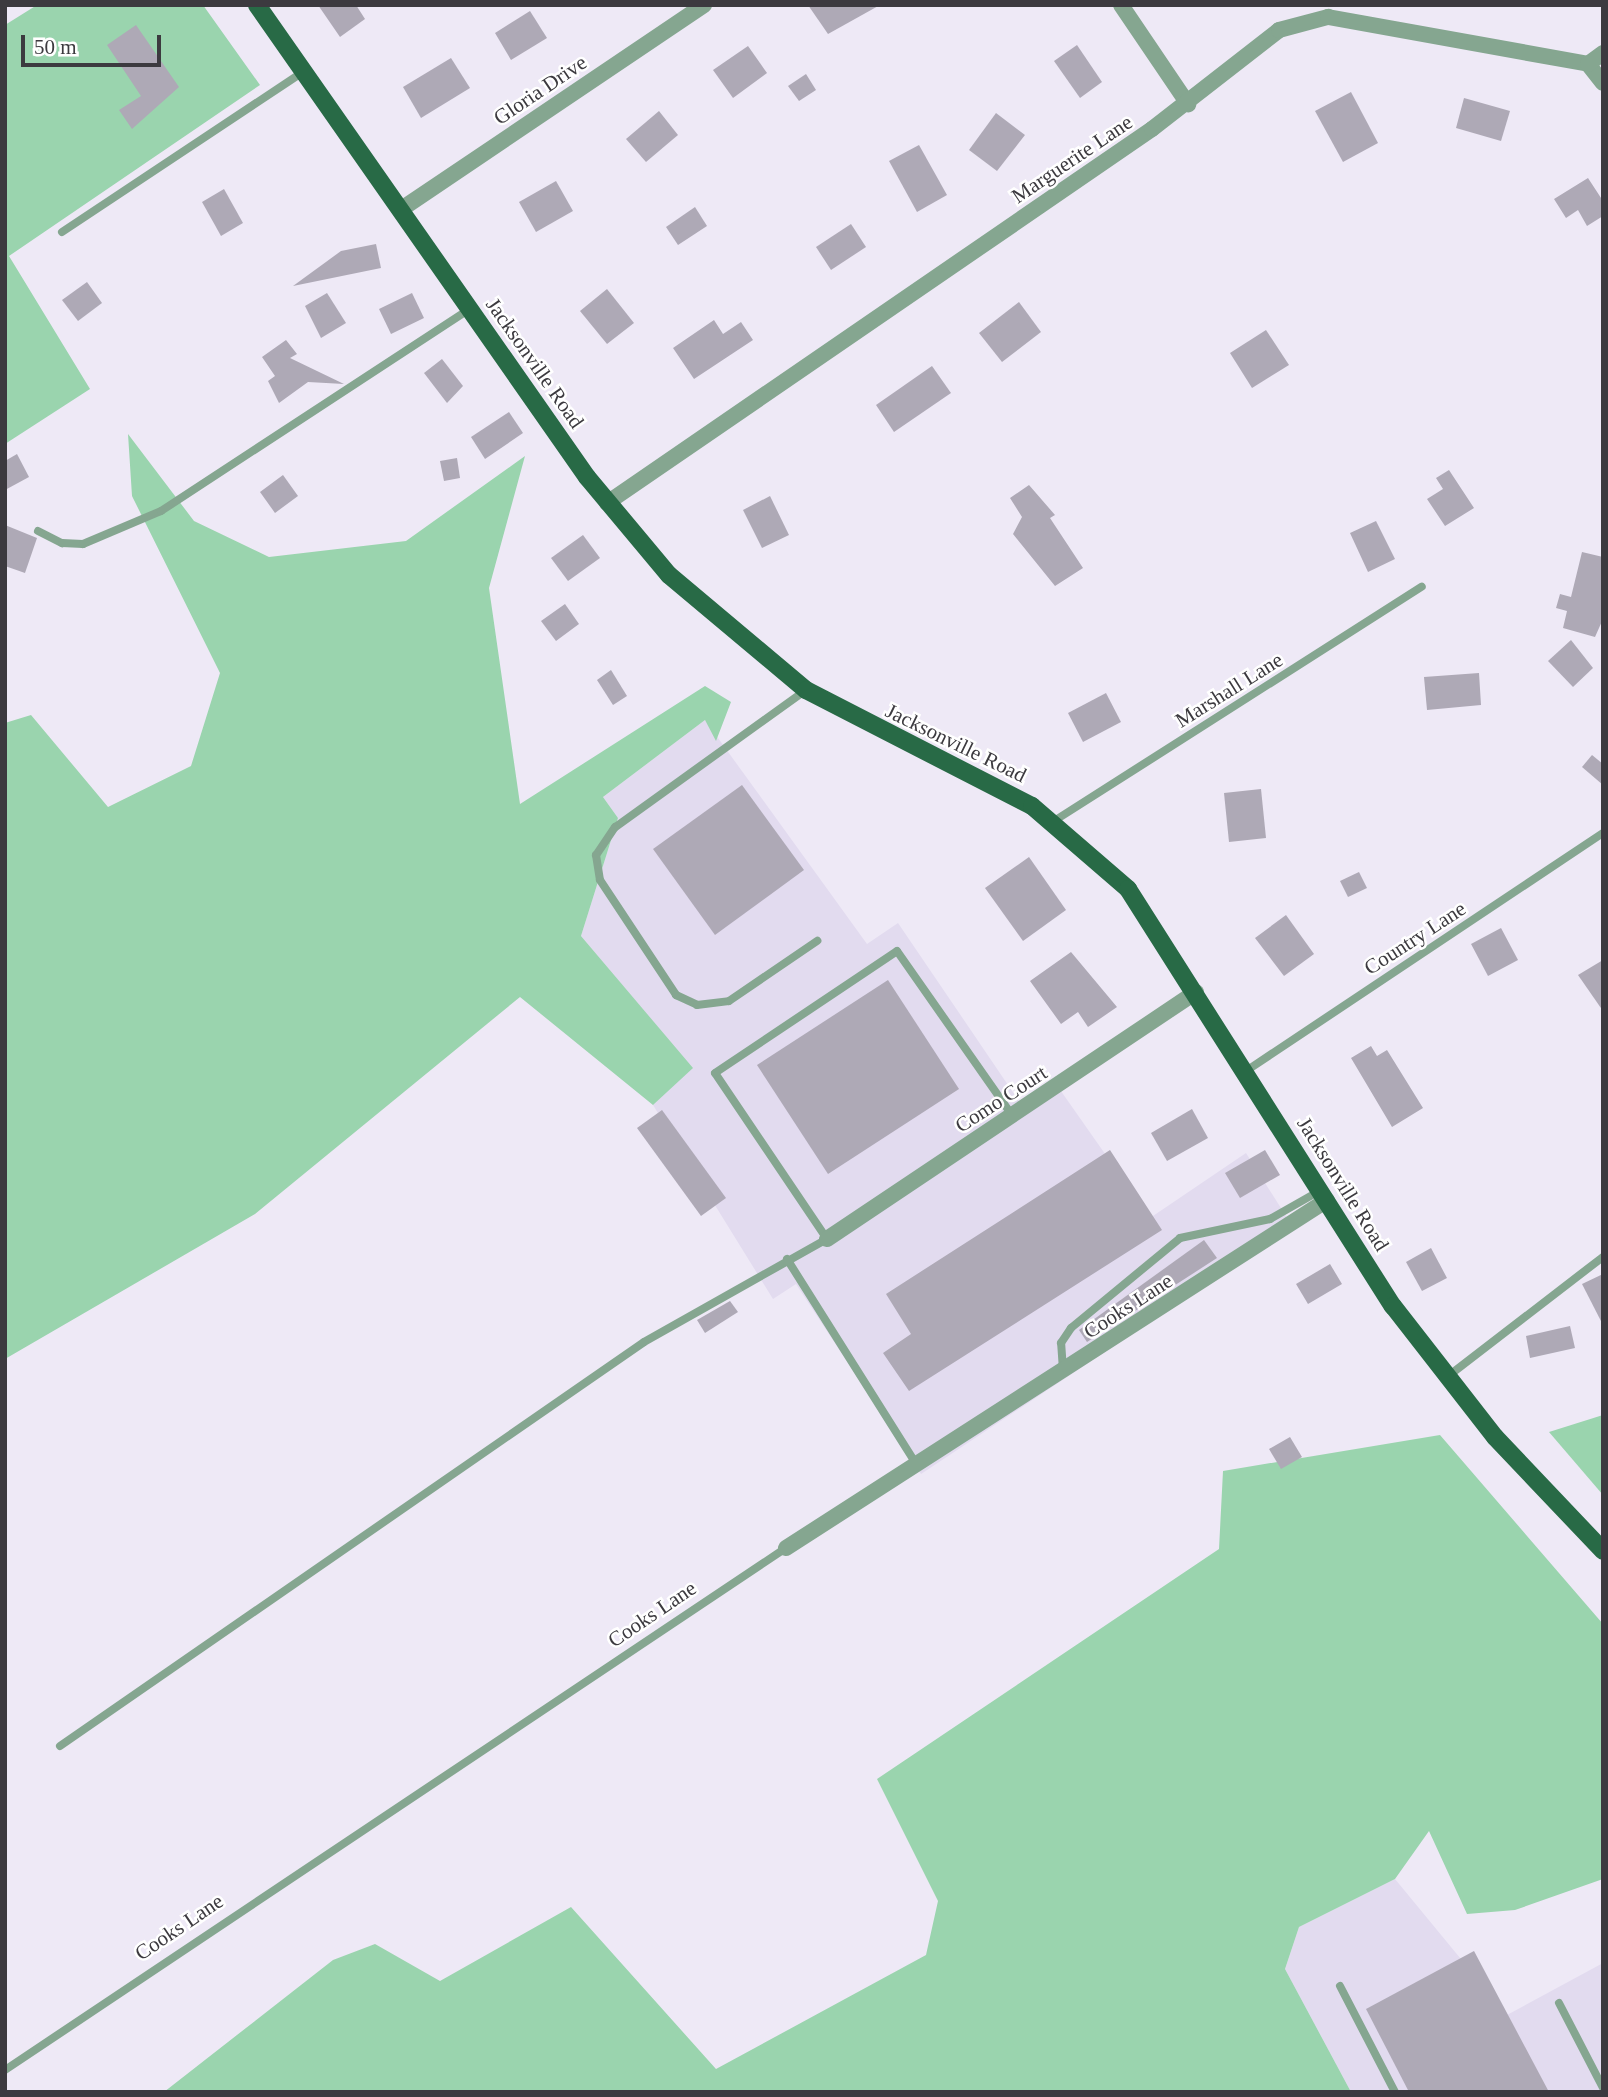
<!DOCTYPE html>
<html>
<head>
<meta charset="utf-8">
<style>
	body { margin:0 }
	#map { position:relative; width:1608px; height:2097px; overflow:hidden; background:#eee9f6; font-family:"Times New Roman",serif }
	div>[style] { position:absolute }
	[style*='--x'] { left:calc(var(--x)*1px); top:calc(var(--y)*1px); width:calc(var(--w)*1px); rotate:calc(var(--a)*1deg) }
	.built>* { inset:0; background:#e2dbef }
	.green>* { inset:0; background:#9ad4ae }
	.building>* { inset:0; background:#aea9b6 }
	.service>* { height:8px; margin:-4px; padding:0 4px; transform-origin:4px; border-radius:4px; background:#85a690 }
	.minor>* { height:16px; margin:-8px; padding:0 8px; transform-origin:8px; border-radius:8px; background:#85a690 }
	.primary>* { height:18px; margin:-9px; padding:0 9px; transform-origin:9px; border-radius:9px; background:#286a46 }
	span { translate:-50% -50%; white-space:nowrap; text-align:center; line-height:1.15; -webkit-text-stroke:5px #fff; paint-order:stroke }
	.street-label { font-size:21px; color:#3c3a3f }
	.frame { position:absolute; inset:0; border:7px solid #3c3a3f; pointer-events:none }
	.scale { position:absolute; left:21px; top:35px; width:140px; height:32px; box-sizing:border-box; border:4px solid #3c3a3f; border-top:0; padding-left:9px; font-size:21px; line-height:24px; white-space:nowrap; color:#3c3a3f; -webkit-text-stroke:5px #fff; paint-order:stroke }
</style>
</head>
<body>
<div id="map">
	<div class="built">
		<i style="clip-path:polygon(705px 720px,867px 944px,898px 923px,1023px 1107px,1056px 1084px,1150px 1218px,1246px 1153px,1293px 1227px,921px 1474px,796px 1284px,773px 1299px,653px 1105px,692px 1068px,581px 936px,618px 818px,603px 797px)"></i>
		<i style="clip-path:polygon(1395px 1879px,1507px 2015px,1603px 1963px,1603px 2092px,1351px 2092px,1285px 1969px,1299px 1927px)"></i>
	</div>
	<div class="green">
		<i style="clip-path:polygon(37px 5px,203px 5px,260px 85px,9px 256px,90px 389px,5px 444px,5px 25px)"></i>
		<i style="clip-path:polygon(128px 434px,194px 521px,269px 557px,406px 541px,525px 456px,489px 588px,520px 804px,705px 686px,731px 702px,716px 741px,705px 720px,603px 797px,618px 818px,581px 936px,693px 1068px,653px 1105px,520px 997px,255px 1214px,5px 1359px,5px 723px,31px 715px,108px 807px,191px 766px,220px 673px,132px 496px)"></i>
		<i style="clip-path:polygon(1603px 1415px,1603px 1495px,1549px 1432px)"></i>
		<i style="clip-path:polygon(1440px 1435px,1603px 1624px,1603px 1879px,1515px 1910px,1467px 1914px,1429px 1831px,1395px 1879px,1299px 1927px,1285px 1969px,1351px 2092px,164px 2092px,333px 1960px,375px 1944px,440px 1981px,571px 1907px,716px 2069px,926px 1955px,938px 1901px,877px 1779px,1219px 1549px,1223px 1471px)"></i>
	</div>
	<div class="building">
		<i style="clip-path:polygon(318px 5px,356px 5px,365px 19px,340px 37px)"></i>
		<i style="clip-path:polygon(808px 5px,880px 5px,828px 34px)"></i>
		<i style="clip-path:polygon(530px 11px,547px 38px,511px 60px,495px 33px)"></i>
		<i style="clip-path:polygon(136px 25px,179px 87px,132px 129px,119px 110px,141px 96px,107px 45px)"></i>
		<i style="clip-path:polygon(1077px 45px,1102px 82px,1080px 98px,1054px 61px)"></i>
		<i style="clip-path:polygon(748px 46px,767px 73px,733px 98px,713px 70px)"></i>
		<i style="clip-path:polygon(451px 58px,470px 88px,421px 118px,403px 87px)"></i>
		<i style="clip-path:polygon(806px 74px,816px 90px,799px 101px,788px 86px)"></i>
		<i style="clip-path:polygon(1351px 92px,1378px 143px,1343px 162px,1315px 111px)"></i>
		<i style="clip-path:polygon(1464px 98px,1510px 111px,1501px 141px,1456px 128px)"></i>
		<i style="clip-path:polygon(659px 111px,678px 135px,646px 162px,626px 139px)"></i>
		<i style="clip-path:polygon(996px 113px,1025px 135px,997px 171px,969px 150px)"></i>
		<i style="clip-path:polygon(919px 145px,947px 195px,917px 212px,889px 161px)"></i>
		<i style="clip-path:polygon(1588px 178px,1603px 201px,1603px 216px,1587px 226px,1578px 210px,1566px 218px,1554px 199px)"></i>
		<i style="clip-path:polygon(556px 181px,573px 211px,536px 232px,519px 202px)"></i>
		<i style="clip-path:polygon(224px 189px,243px 223px,221px 236px,202px 202px)"></i>
		<i style="clip-path:polygon(695px 207px,707px 226px,678px 245px,666px 227px)"></i>
		<i style="clip-path:polygon(851px 224px,866px 247px,831px 270px,816px 247px)"></i>
		<i style="clip-path:polygon(376px 244px,381px 268px,293px 286px,341px 251px)"></i>
		<i style="clip-path:polygon(87px 282px,102px 303px,78px 321px,62px 300px)"></i>
		<i style="clip-path:polygon(607px 289px,634px 323px,607px 344px,580px 311px)"></i>
		<i style="clip-path:polygon(327px 293px,346px 323px,321px 338px,305px 306px)"></i>
		<i style="clip-path:polygon(412px 293px,424px 318px,391px 334px,379px 309px)"></i>
		<i style="clip-path:polygon(1019px 302px,1041px 332px,1002px 362px,979px 333px)"></i>
		<i style="clip-path:polygon(714px 320px,723px 334px,741px 322px,753px 340px,694px 379px,673px 348px)"></i>
		<i style="clip-path:polygon(1266px 330px,1289px 365px,1252px 388px,1230px 353px)"></i>
		<i style="clip-path:polygon(286px 340px,297px 354px,290px 358px,344px 384px,308px 382px,279px 403px,268px 381px,275px 376px,262px 357px)"></i>
		<i style="clip-path:polygon(442px 359px,463px 386px,447px 403px,424px 373px)"></i>
		<i style="clip-path:polygon(932px 366px,951px 393px,894px 432px,876px 405px)"></i>
		<i style="clip-path:polygon(509px 412px,523px 433px,485px 459px,471px 437px)"></i>
		<i style="clip-path:polygon(17px 454px,29px 477px,5px 490px,5px 461px)"></i>
		<i style="clip-path:polygon(457px 458px,460px 478px,444px 481px,440px 461px)"></i>
		<i style="clip-path:polygon(1449px 470px,1474px 508px,1445px 526px,1427px 499px,1443px 489px,1436px 478px)"></i>
		<i style="clip-path:polygon(283px 475px,298px 496px,275px 513px,260px 492px)"></i>
		<i style="clip-path:polygon(1029px 485px,1055px 515px,1050px 518px,1083px 568px,1055px 586px,1013px 534px,1022px 517px,1010px 498px)"></i>
		<i style="clip-path:polygon(770px 496px,789px 535px,762px 548px,743px 510px)"></i>
		<i style="clip-path:polygon(1376px 521px,1395px 559px,1368px 572px,1350px 533px)"></i>
		<i style="clip-path:polygon(5px 525px,37px 538px,25px 573px,5px 566px)"></i>
		<i style="clip-path:polygon(583px 535px,600px 558px,568px 581px,551px 558px)"></i>
		<i style="clip-path:polygon(1582px 552px,1603px 557px,1603px 619px,1595px 637px,1563px 628px,1567px 611px,1556px 608px,1560px 594px,1571px 597px)"></i>
		<i style="clip-path:polygon(565px 604px,579px 624px,556px 641px,541px 621px)"></i>
		<i style="clip-path:polygon(1571px 640px,1593px 668px,1573px 687px,1548px 661px)"></i>
		<i style="clip-path:polygon(611px 670px,627px 696px,613px 705px,597px 680px)"></i>
		<i style="clip-path:polygon(1479px 673px,1481px 705px,1427px 710px,1424px 677px)"></i>
		<i style="clip-path:polygon(1106px 693px,1121px 722px,1083px 742px,1068px 713px)"></i>
		<i style="clip-path:polygon(1592px 755px,1603px 764px,1603px 785px,1582px 767px)"></i>
		<i style="clip-path:polygon(742px 785px,804px 870px,715px 935px,653px 849px)"></i>
		<i style="clip-path:polygon(1261px 789px,1266px 838px,1229px 842px,1224px 793px)"></i>
		<i style="clip-path:polygon(1029px 857px,1066px 910px,1023px 941px,985px 888px)"></i>
		<i style="clip-path:polygon(1359px 872px,1367px 888px,1348px 897px,1340px 881px)"></i>
		<i style="clip-path:polygon(1286px 915px,1314px 954px,1284px 976px,1255px 938px)"></i>
		<i style="clip-path:polygon(1501px 928px,1518px 960px,1488px 976px,1471px 944px)"></i>
		<i style="clip-path:polygon(1071px 952px,1117px 1007px,1088px 1027px,1078px 1012px,1061px 1024px,1030px 981px)"></i>
		<i style="clip-path:polygon(1603px 960px,1603px 1011px,1578px 975px)"></i>
		<i style="clip-path:polygon(888px 980px,959px 1089px,828px 1174px,757px 1065px)"></i>
		<i style="clip-path:polygon(1371px 1046px,1377px 1056px,1387px 1050px,1423px 1108px,1392px 1127px,1351px 1058px)"></i>
		<i style="clip-path:polygon(1192px 1109px,1208px 1138px,1167px 1161px,1151px 1133px)"></i>
		<i style="clip-path:polygon(662px 1110px,726px 1198px,701px 1216px,637px 1128px)"></i>
		<i style="clip-path:polygon(1110px 1150px,1162px 1230px,909px 1391px,883px 1353px,911px 1334px,886px 1294px)"></i>
		<i style="clip-path:polygon(1265px 1150px,1280px 1175px,1240px 1198px,1225px 1173px)"></i>
		<i style="clip-path:polygon(1204px 1240px,1217px 1258px,1087px 1342px,1079px 1330px)"></i>
		<i style="clip-path:polygon(1431px 1248px,1447px 1278px,1422px 1291px,1406px 1262px)"></i>
		<i style="clip-path:polygon(1330px 1264px,1342px 1284px,1308px 1304px,1296px 1284px)"></i>
		<i style="clip-path:polygon(1603px 1274px,1603px 1325px,1582px 1284px)"></i>
		<i style="clip-path:polygon(730px 1301px,738px 1312px,705px 1333px,697px 1320px)"></i>
		<i style="clip-path:polygon(1570px 1326px,1575px 1348px,1530px 1358px,1526px 1336px)"></i>
		<i style="clip-path:polygon(1290px 1437px,1302px 1457px,1281px 1469px,1269px 1449px)"></i>
		<i style="clip-path:polygon(1474px 1951px,1549px 2092px,1409px 2092px,1366px 2009px)"></i>
	</div>
	<div class="service">
		<i style="--x:62;--y:232;--w:289;--a:-33.6"></i>
		<i style="--x:38;--y:531;--w:27;--a:27"></i>
		<i style="--x:62;--y:543;--w:21;--a:3"></i>
		<i style="--x:83;--y:544;--w:85;--a:-22.9"></i>
		<i style="--x:161;--y:511;--w:369;--a:-33.2"></i>
		<i style="--x:806;--y:690;--w:235;--a:144.3"></i>
		<i style="--x:615;--y:827;--w:34;--a:124"></i>
		<i style="--x:596;--y:855;--w:25;--a:81"></i>
		<i style="--x:600;--y:880;--w:138;--a:56.5"></i>
		<i style="--x:676;--y:995;--w:23;--a:25"></i>
		<i style="--x:697;--y:1005;--w:32;--a:-7"></i>
		<i style="--x:729;--y:1001;--w:107;--a:-34.3"></i>
		<i style="--x:1054;--y:821;--w:436;--a:-32.5"></i>
		<i style="--x:1246;--y:1071;--w:429;--a:-33.7"></i>
		<i style="--x:787;--y:1259;--w:239;--a:57.8"></i>
		<i style="--x:1063;--y:1370;--w:27;--a:-94"></i>
		<i style="--x:1061;--y:1343;--w:18;--a:-56"></i>
		<i style="--x:1071;--y:1328;--w:141;--a:-39.5"></i>
		<i style="--x:1180;--y:1238;--w:92;--a:-11.9"></i>
		<i style="--x:1270;--y:1219;--w:59;--a:-29.6"></i>
		<i style="--x:1447;--y:1377;--w:197;--a:-37.6"></i>
		<i style="--x:60;--y:1746;--w:710;--a:-34.67"></i>
		<i style="--x:644;--y:1342;--w:210;--a:-29.4"></i>
		<i style="--x:827;--y:1239;--w:200;--a:-124"></i>
		<i style="--x:715;--y:1073;--w:219;--a:-33.8"></i>
		<i style="--x:897;--y:951;--w:200;--a:55"></i>
		<i style="--x:1340;--y:1986;--w:119;--a:62.6"></i>
		<i style="--x:1559;--y:2003;--w:96;--a:62.6"></i>
		<i style="--x:5;--y:2070;--w:939;--a:-33.76"></i>
	</div>
	<div class="minor">
		<i style="--x:1121;--y:5;--w:120;--a:55.9"></i>
		<i style="--x:1588;--y:64;--w:24;--a:52"></i>
		<i style="--x:400;--y:210;--w:367;--a:-34"></i>
		<i style="--x:607;--y:503;--w:661;--a:-34.46"></i>
		<i style="--x:1152;--y:129;--w:161;--a:-37.9"></i>
		<i style="--x:1279;--y:30;--w:51;--a:-14.9"></i>
		<i style="--x:1328;--y:17;--w:264;--a:10.2"></i>
		<i style="--x:1588;--y:64;--w:19;--a:-36"></i>
		<i style="--x:827;--y:1239;--w:444;--a:-33.8"></i>
		<i style="--x:786;--y:1548;--w:643;--a:-32.75"></i>
	</div>
	<div class="primary">
		<i style="--x:257;--y:5;--w:576;--a:55.04"></i>
		<i style="--x:587;--y:477;--w:128;--a:50.1"></i>
		<i style="--x:669;--y:575;--w:179;--a:40"></i>
		<i style="--x:806;--y:690;--w:254;--a:27.2"></i>
		<i style="--x:1032;--y:806;--w:127;--a:40.8"></i>
		<i style="--x:1128;--y:889;--w:494;--a:57.6"></i>
		<i style="--x:1393;--y:1306;--w:166;--a:52.1"></i>
		<i style="--x:1495;--y:1437;--w:157;--a:46.5"></i>
	</div>
	<div class="street-label">
		<span style="left:540px;top:90px;rotate:-34deg">Gloria Drive</span>
		<span style="left:1072px;top:159px;rotate:-34deg">Marguerite Lane</span>
		<span style="left:535px;top:363px;rotate:55deg">Jacksonville Road</span>
		<span style="left:1229px;top:690px;rotate:-32deg">Marshall Lane</span>
		<span style="left:956px;top:743px;rotate:26deg">Jacksonville Road</span>
		<span style="left:1415px;top:938px;rotate:-33deg">Country Lane</span>
		<span style="left:1001px;top:1099px;rotate:-33deg">Como Court</span>
		<span style="left:1343px;top:1184px;rotate:58deg">Jacksonville Road</span>
		<span style="left:1128px;top:1306px;rotate:-33deg">Cooks Lane</span>
		<span style="left:652px;top:1614px;rotate:-34deg">Cooks Lane</span>
		<span style="left:179px;top:1927px;rotate:-34deg">Cooks Lane</span>
	</div>
	<div class="frame"></div>
	<div class="scale">50 m</div>
</div>
</body>
</html>
